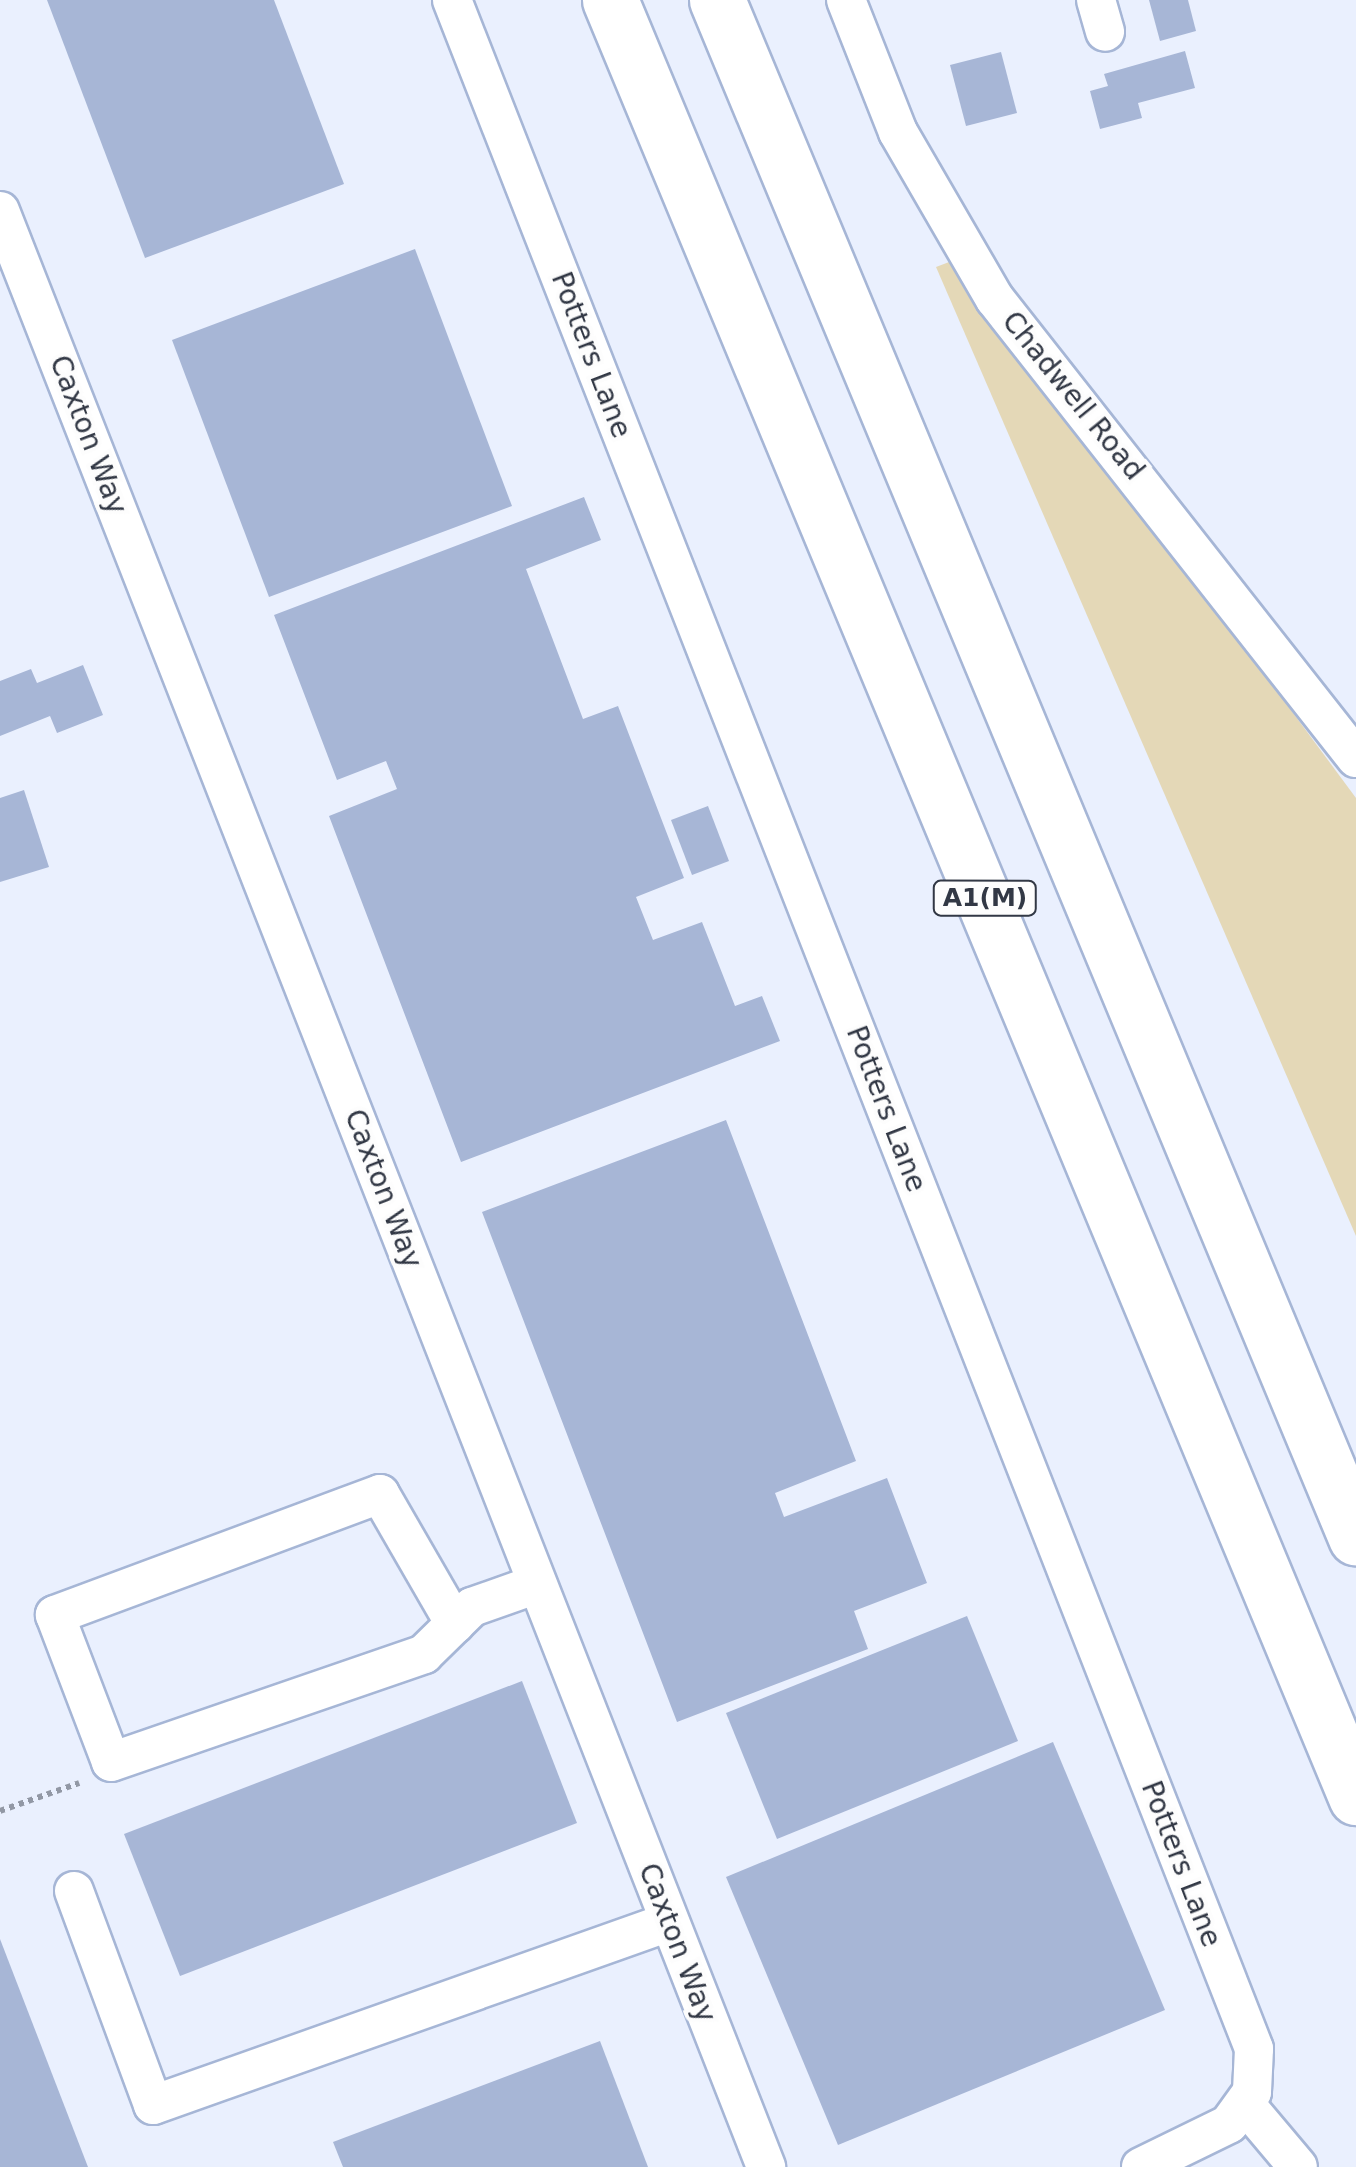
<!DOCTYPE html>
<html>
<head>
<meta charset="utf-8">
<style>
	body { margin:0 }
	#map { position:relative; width:1356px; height:2167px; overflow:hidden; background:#eaf0fe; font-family:"DejaVu Sans",sans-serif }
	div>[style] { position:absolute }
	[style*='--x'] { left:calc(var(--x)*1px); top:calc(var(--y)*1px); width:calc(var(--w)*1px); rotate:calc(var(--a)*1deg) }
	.green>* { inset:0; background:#e4d8b7 }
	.building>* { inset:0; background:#a7b6d6 }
	.path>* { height:6px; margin-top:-3px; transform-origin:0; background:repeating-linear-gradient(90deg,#9298a5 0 5px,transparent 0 10px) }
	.roads { filter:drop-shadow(2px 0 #a6b6d6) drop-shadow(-2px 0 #a6b6d6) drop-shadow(0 2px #a6b6d6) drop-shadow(0 -2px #a6b6d6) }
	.minor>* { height:38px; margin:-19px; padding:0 19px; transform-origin:19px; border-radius:19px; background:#fff }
	.highway>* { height:55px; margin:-27.5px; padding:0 27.5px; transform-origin:27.5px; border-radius:27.5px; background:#fff }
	span { translate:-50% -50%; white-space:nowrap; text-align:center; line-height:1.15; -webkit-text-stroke:8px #fdfdfd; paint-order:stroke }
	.shield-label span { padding:2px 8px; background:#fdfdfd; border:2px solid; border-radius:8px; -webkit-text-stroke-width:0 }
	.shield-label { font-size:25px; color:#323845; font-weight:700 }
	.street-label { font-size:28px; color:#323845 }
</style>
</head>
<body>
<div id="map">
	<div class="green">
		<i style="clip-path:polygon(957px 259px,1356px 798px,1356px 1236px,936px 267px)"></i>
	</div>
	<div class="building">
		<i style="clip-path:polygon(47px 0,274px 0,344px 184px,145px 258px)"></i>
		<i style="clip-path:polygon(1149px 0,1188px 0,1196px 31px,1160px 41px)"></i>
		<i style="clip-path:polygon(1185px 51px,1195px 88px,1138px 103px,1142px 118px,1100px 129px,1090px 91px,1108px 86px,1104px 74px)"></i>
		<i style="clip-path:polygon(1001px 52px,1017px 113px,966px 126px,950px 65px)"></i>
		<i style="clip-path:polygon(415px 249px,512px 506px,269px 597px,172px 340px)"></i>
		<i style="clip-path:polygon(584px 497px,601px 540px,526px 569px,583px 719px,618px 706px,684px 878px,636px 897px,653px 940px,702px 922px,735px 1006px,762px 996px,780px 1041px,461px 1162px,329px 816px,397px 789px,386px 761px,337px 780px,274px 615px)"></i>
		<i style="clip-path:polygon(83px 665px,103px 715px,57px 733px,50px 716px,0 736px,0 681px,31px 669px,37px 683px)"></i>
		<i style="clip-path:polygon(24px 790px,49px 867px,0 882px,0 798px)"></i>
		<i style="clip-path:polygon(708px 806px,729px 861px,692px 875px,671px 820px)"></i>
		<i style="clip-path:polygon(726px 1120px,856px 1461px,775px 1493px,784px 1517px,887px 1478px,927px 1583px,854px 1611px,868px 1649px,677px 1722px,482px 1212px)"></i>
		<i style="clip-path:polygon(967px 1616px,1018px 1741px,777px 1839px,726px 1713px)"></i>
		<i style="clip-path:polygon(522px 1681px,577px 1823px,180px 1976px,124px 1834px)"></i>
		<i style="clip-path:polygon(1053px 1742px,1165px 2010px,838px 2145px,726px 1877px)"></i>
		<i style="clip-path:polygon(0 1939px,88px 2167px,0 2167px)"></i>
		<i style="clip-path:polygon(600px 2041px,648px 2167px,343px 2167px,333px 2142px)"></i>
	</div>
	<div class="path">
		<i style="--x:0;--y:1811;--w:84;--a:-19.5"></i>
	</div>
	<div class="roads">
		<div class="minor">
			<i style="--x:452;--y:0;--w:2200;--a:68.62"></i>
			<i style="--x:1254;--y:2049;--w:43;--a:92.7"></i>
			<i style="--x:1252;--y:2092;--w:39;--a:126"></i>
			<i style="--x:1229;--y:2124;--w:98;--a:154"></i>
			<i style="--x:846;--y:0;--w:142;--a:68.5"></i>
			<i style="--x:898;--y:132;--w:193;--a:59.9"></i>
			<i style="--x:995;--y:299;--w:584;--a:51.82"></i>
			<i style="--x:1096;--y:0;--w:33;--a:74"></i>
			<i style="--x:0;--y:211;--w:2101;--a:68.61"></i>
			<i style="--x:455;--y:1624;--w:150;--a:-120"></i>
			<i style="--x:380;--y:1494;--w:347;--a:159.6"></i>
			<i style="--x:55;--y:1615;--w:157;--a:69.1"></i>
			<i style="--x:111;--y:1762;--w:331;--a:-19"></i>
			<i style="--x:424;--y:1654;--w:67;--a:-44.4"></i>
			<i style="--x:472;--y:1607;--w:69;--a:-19.5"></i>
			<i style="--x:74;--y:1891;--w:228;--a:69.7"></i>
			<i style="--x:153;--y:2105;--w:547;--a:-19.53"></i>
			<i style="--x:1245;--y:2104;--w:82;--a:49.9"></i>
		</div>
		<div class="highway">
			<i style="--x:610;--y:0;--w:1946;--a:67.45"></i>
			<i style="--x:717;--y:0;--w:1665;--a:67.43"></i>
		</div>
	</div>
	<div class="shield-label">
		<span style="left:985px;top:898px">A1(M)</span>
	</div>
	<div class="street-label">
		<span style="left:591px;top:355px;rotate:69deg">Potters Lane</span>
		<span style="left:1073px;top:396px;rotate:51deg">Chadwell Road</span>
		<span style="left:88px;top:435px;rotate:69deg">Caxton Way</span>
		<span style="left:886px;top:1109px;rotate:69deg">Potters Lane</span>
		<span style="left:383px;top:1189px;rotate:69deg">Caxton Way</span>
		<span style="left:1181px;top:1864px;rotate:69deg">Potters Lane</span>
		<span style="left:677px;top:1943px;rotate:69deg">Caxton Way</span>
	</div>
</div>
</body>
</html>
